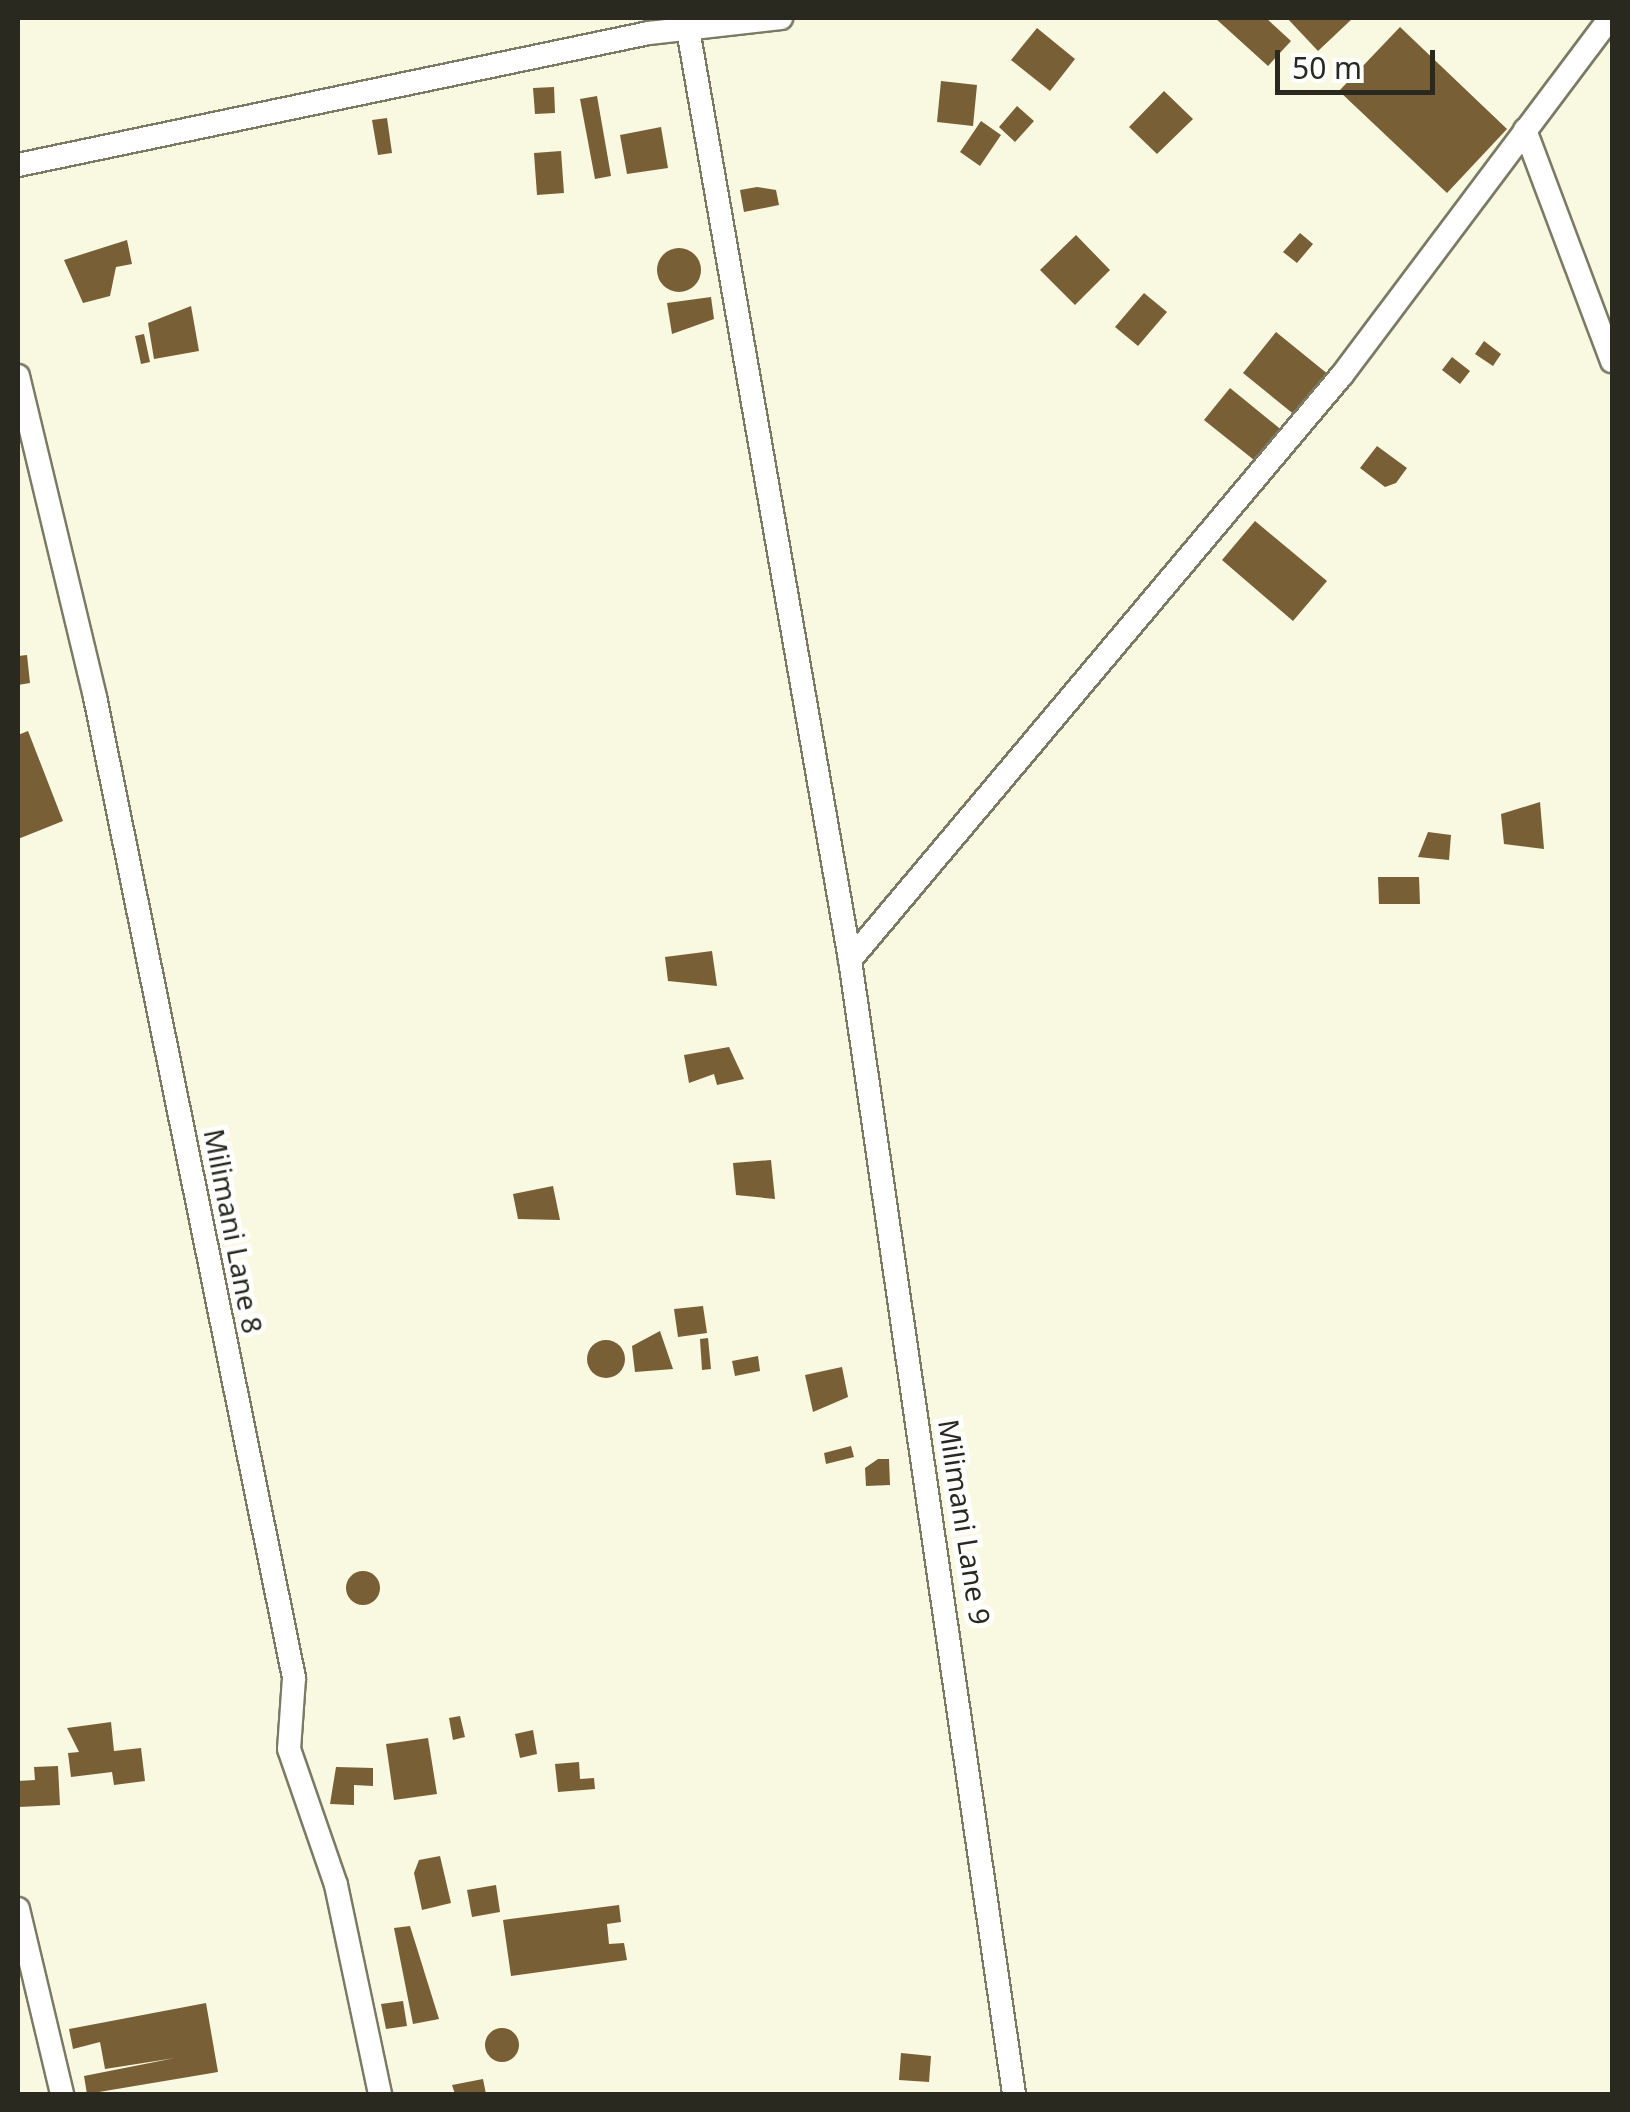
<!DOCTYPE html>
<html>
<head>
<meta charset="utf-8">
<style>
	body { margin:0 }
	#map { position:relative; width:1630px; height:2112px; overflow:hidden; background:#f9f8e1; font-family:"Noto Sans",sans-serif }
	div>[style] { position:absolute }
	[style*='--x'] { left:calc(var(--x)*1px); top:calc(var(--y)*1px); width:calc(var(--w)*1px); rotate:calc(var(--a)*1deg) }
	.building>* { inset:0; background:#785f35 }
	.round { border-radius:50% }
	.roads { filter:drop-shadow(2px 0 #7b7a65) drop-shadow(-2px 0 #7b7a65) drop-shadow(0 2px #7b7a65) drop-shadow(0 -2px #7b7a65) }
	.street>* { height:22px; margin:-11px; padding:0 11px; transform-origin:11px; border-radius:11px; background:#fff }
	span { translate:-50% -50%; white-space:nowrap; text-align:center; line-height:1.15; -webkit-text-stroke:10px #fff; paint-order:stroke }
	.street-label { font-size:28px; color:#292920 }
	.frame { position:absolute; inset:0; border:20px solid #292920; pointer-events:none }
	.scale { position:absolute; left:1275px; top:50px; width:160px; height:45px; box-sizing:border-box; border:5px solid #292920; border-top:0; padding-left:12px; font-size:30px; line-height:35px; white-space:nowrap; color:#292920; -webkit-text-stroke:8px #fff; paint-order:stroke }
</style>
</head>
<body>
<div id="map">
	<div class="building">
		<i style="clip-path:polygon(1215px 18px,1266px 18px,1291px 41px,1268px 66px)"></i>
		<i style="clip-path:polygon(1287px 18px,1353px 18px,1318px 51px)"></i>
		<i style="clip-path:polygon(1400px 27px,1507px 129px,1447px 193px,1339px 91px)"></i>
		<i style="clip-path:polygon(1037px 28px,1075px 59px,1050px 91px,1011px 60px)"></i>
		<i style="clip-path:polygon(941px 81px,977px 85px,973px 126px,937px 122px)"></i>
		<i style="clip-path:polygon(554px 87px,555px 113px,535px 114px,533px 88px)"></i>
		<i style="clip-path:polygon(1164px 91px,1193px 119px,1157px 154px,1129px 127px)"></i>
		<i style="clip-path:polygon(597px 96px,611px 176px,595px 179px,580px 99px)"></i>
		<i style="clip-path:polygon(1017px 106px,1034px 121px,1015px 142px,999px 127px)"></i>
		<i style="clip-path:polygon(387px 118px,392px 153px,378px 155px,372px 120px)"></i>
		<i style="clip-path:polygon(981px 121px,1001px 135px,980px 166px,960px 152px)"></i>
		<i style="clip-path:polygon(661px 127px,668px 168px,627px 174px,620px 135px)"></i>
		<i style="clip-path:polygon(561px 151px,564px 193px,537px 195px,534px 153px)"></i>
		<i style="clip-path:polygon(757px 187px,776px 190px,779px 205px,744px 212px,740px 190px)"></i>
		<i style="clip-path:polygon(1300px 233px,1313px 244px,1297px 263px,1283px 252px)"></i>
		<i style="clip-path:polygon(1076px 235px,1110px 270px,1075px 305px,1040px 270px)"></i>
		<i style="clip-path:polygon(127px 240px,132px 264px,116px 267px,110px 296px,83px 303px,64px 260px)"></i>
		<i class="round" style="left:657px;top:248px;width:44px;height:44px"></i>
		<i style="clip-path:polygon(1144px 293px,1167px 312px,1138px 346px,1115px 327px)"></i>
		<i style="clip-path:polygon(711px 297px,714px 319px,672px 334px,667px 303px)"></i>
		<i style="clip-path:polygon(191px 306px,199px 351px,154px 359px,148px 323px)"></i>
		<i style="clip-path:polygon(1276px 332px,1329px 375px,1296px 416px,1243px 373px)"></i>
		<i style="clip-path:polygon(144px 334px,150px 362px,141px 364px,135px 336px)"></i>
		<i style="clip-path:polygon(1484px 341px,1501px 354px,1493px 366px,1475px 354px)"></i>
		<i style="clip-path:polygon(1452px 357px,1470px 371px,1460px 384px,1442px 370px)"></i>
		<i style="clip-path:polygon(1230px 388px,1284px 432px,1259px 464px,1204px 420px)"></i>
		<i style="clip-path:polygon(1377px 446px,1407px 468px,1396px 483px,1385px 487px,1360px 468px)"></i>
		<i style="clip-path:polygon(1255px 521px,1327px 581px,1293px 621px,1222px 560px)"></i>
		<i style="clip-path:polygon(27px 655px,30px 683px,18px 685px,18px 656px)"></i>
		<i style="clip-path:polygon(28px 731px,63px 821px,18px 839px,18px 735px)"></i>
		<i style="clip-path:polygon(1540px 802px,1544px 849px,1504px 844px,1501px 814px)"></i>
		<i style="clip-path:polygon(1428px 832px,1451px 835px,1449px 860px,1418px 857px)"></i>
		<i style="clip-path:polygon(1378px 877px,1419px 877px,1420px 904px,1379px 904px)"></i>
		<i style="clip-path:polygon(712px 951px,717px 986px,668px 981px,665px 957px)"></i>
		<i style="clip-path:polygon(729px 1047px,744px 1079px,717px 1085px,714px 1074px,689px 1083px,684px 1055px)"></i>
		<i style="clip-path:polygon(771px 1160px,775px 1199px,736px 1195px,733px 1163px)"></i>
		<i style="clip-path:polygon(553px 1186px,560px 1220px,518px 1219px,513px 1194px)"></i>
		<i style="clip-path:polygon(703px 1306px,707px 1333px,678px 1337px,674px 1309px)"></i>
		<i style="clip-path:polygon(660px 1331px,673px 1369px,635px 1372px,632px 1346px)"></i>
		<i style="clip-path:polygon(708px 1338px,711px 1369px,702px 1370px,700px 1339px)"></i>
		<i class="round" style="left:587px;top:1340px;width:38px;height:38px"></i>
		<i style="clip-path:polygon(758px 1356px,760px 1371px,735px 1376px,732px 1361px)"></i>
		<i style="clip-path:polygon(842px 1367px,848px 1397px,813px 1412px,805px 1375px)"></i>
		<i style="clip-path:polygon(851px 1446px,854px 1457px,826px 1464px,824px 1453px)"></i>
		<i style="clip-path:polygon(878px 1459px,889px 1459px,890px 1485px,866px 1486px,865px 1468px)"></i>
		<i class="round" style="left:346px;top:1571px;width:34px;height:34px"></i>
		<i style="clip-path:polygon(460px 1716px,465px 1737px,453px 1740px,449px 1718px)"></i>
		<i style="clip-path:polygon(111px 1722px,114px 1751px,141px 1748px,145px 1781px,114px 1785px,112px 1772px,71px 1777px,68px 1753px,79px 1752px,67px 1728px)"></i>
		<i style="clip-path:polygon(533px 1730px,537px 1754px,520px 1758px,515px 1734px)"></i>
		<i style="clip-path:polygon(428px 1738px,437px 1794px,394px 1800px,386px 1744px)"></i>
		<i style="clip-path:polygon(579px 1762px,580px 1779px,594px 1778px,595px 1789px,558px 1792px,555px 1764px)"></i>
		<i style="clip-path:polygon(58px 1766px,60px 1805px,19px 1807px,18px 1781px,35px 1780px,34px 1767px)"></i>
		<i style="clip-path:polygon(336px 1767px,373px 1768px,373px 1786px,354px 1785px,354px 1805px,330px 1804px)"></i>
		<i style="clip-path:polygon(440px 1856px,451px 1903px,422px 1910px,414px 1873px,419px 1860px)"></i>
		<i style="clip-path:polygon(496px 1885px,500px 1912px,472px 1917px,467px 1890px)"></i>
		<i style="clip-path:polygon(619px 1905px,621px 1922px,607px 1924px,609px 1944px,624px 1943px,627px 1960px,511px 1976px,503px 1920px)"></i>
		<i style="clip-path:polygon(410px 1926px,439px 2019px,413px 2024px,394px 1928px)"></i>
		<i style="clip-path:polygon(403px 2001px,407px 2026px,386px 2029px,381px 2004px)"></i>
		<i style="clip-path:polygon(206px 2003px,218px 2072px,87px 2094px,84px 2076px,175px 2058px,105px 2069px,100px 2042px,73px 2049px,69px 2029px)"></i>
		<i class="round" style="left:485px;top:2028px;width:34px;height:34px"></i>
		<i style="clip-path:polygon(901px 2053px,931px 2056px,929px 2082px,899px 2080px)"></i>
		<i style="clip-path:polygon(483px 2079px,486px 2094px,455px 2094px,452px 2085px)"></i>
	</div>
	<div class="roads">
		<div class="street">
			<i style="--x:686;--y:18;--w:956;--a:80.12"></i>
			<i style="--x:850;--y:960;--w:1146;--a:81.77"></i>
			<i style="--x:1525;--y:130;--w:247;--a:69.4"></i>
			<i style="--x:18;--y:165;--w:645;--a:-11.82"></i>
			<i style="--x:649;--y:33;--w:133;--a:-6.5"></i>
			<i style="--x:18;--y:376;--w:330;--a:76.5"></i>
			<i style="--x:95;--y:697;--w:1001;--a:78.53"></i>
			<i style="--x:294;--y:1678;--w:71;--a:94"></i>
			<i style="--x:289;--y:1749;--w:144;--a:70.9"></i>
			<i style="--x:336;--y:1885;--w:214;--a:78.1"></i>
			<i style="--x:850;--y:960;--w:764;--a:-49.94"></i>
			<i style="--x:1342;--y:375;--w:446;--a:-53.1"></i>
			<i style="--x:18;--y:1909;--w:190;--a:76.6"></i>
		</div>
	</div>
	<div class="street-label">
		<span style="left:234px;top:1231px;rotate:79deg">Milimani Lane 8</span>
		<span style="left:965px;top:1522px;rotate:81deg">Milimani Lane 9</span>
	</div>
	<div class="frame"></div>
	<div class="scale">50 m</div>
</div>
</body>
</html>
